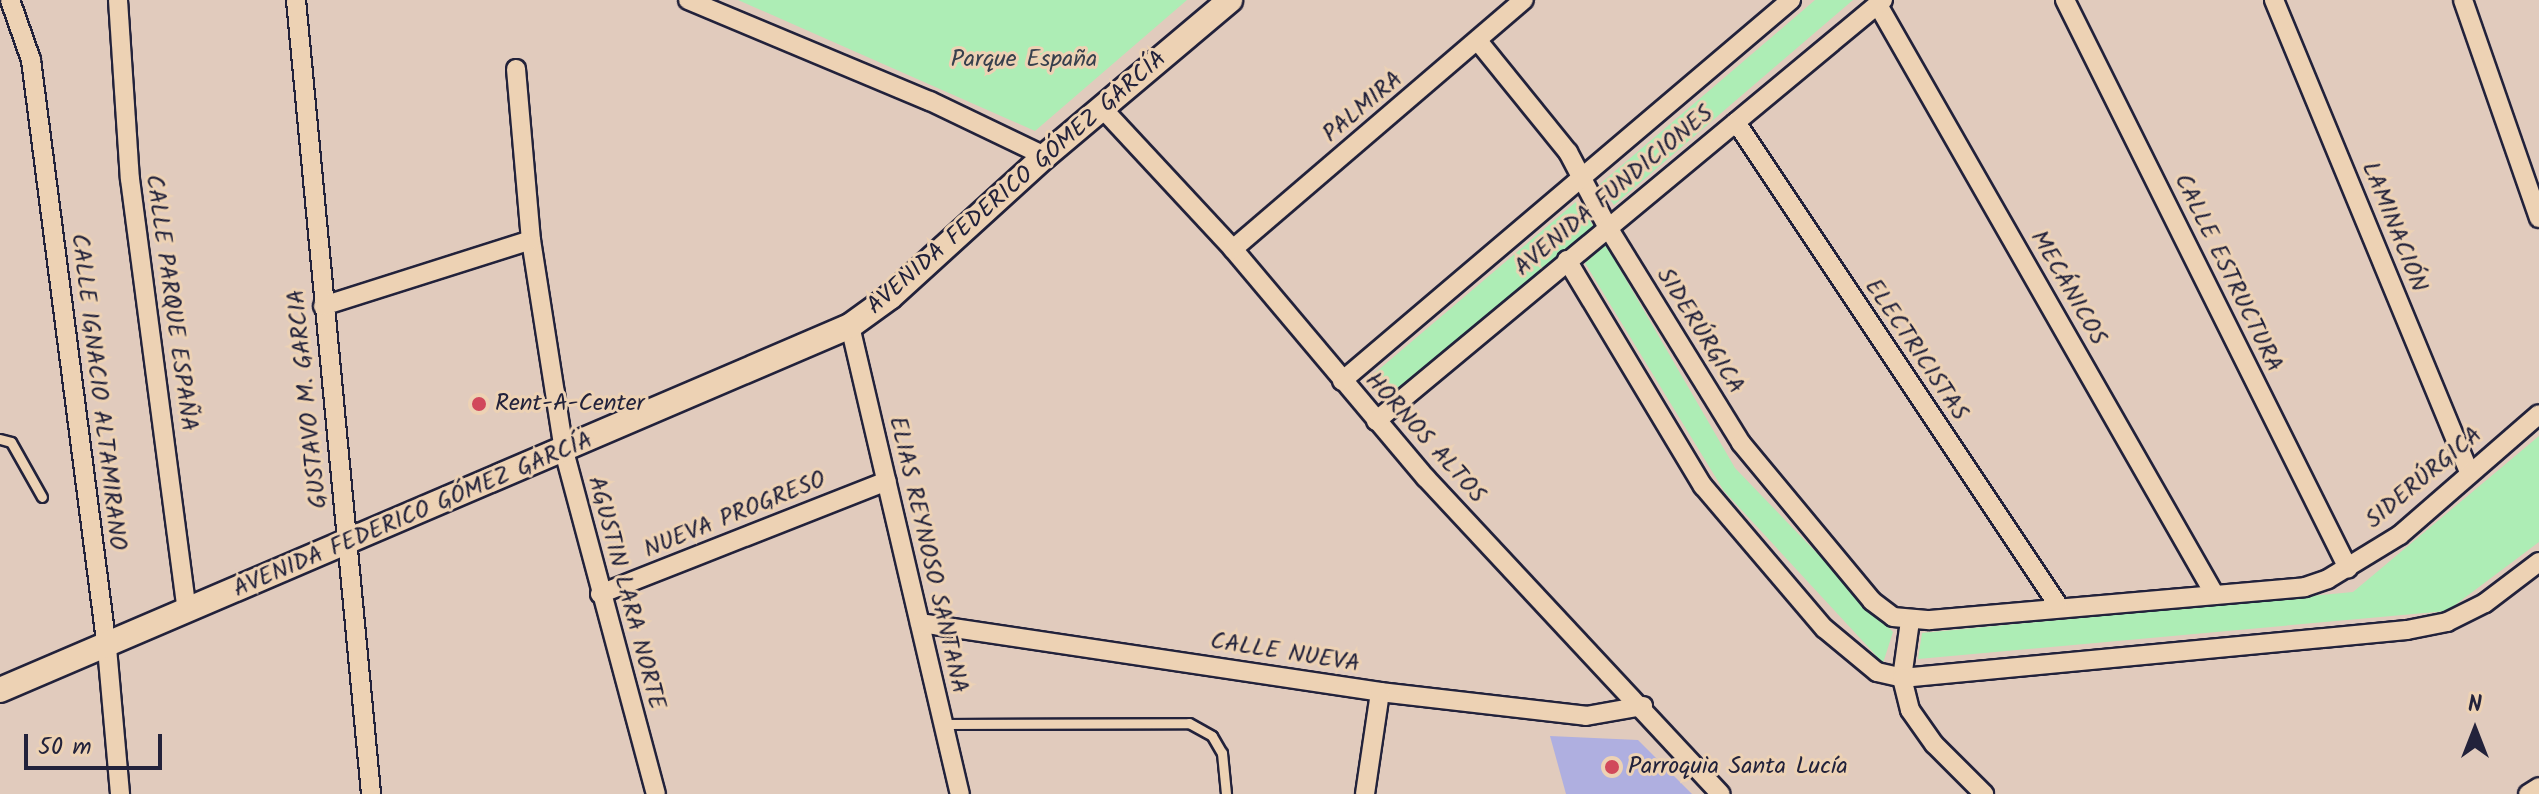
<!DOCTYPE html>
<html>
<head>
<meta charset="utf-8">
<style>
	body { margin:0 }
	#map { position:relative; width:2539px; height:794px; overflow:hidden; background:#e1cbbd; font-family:Kalam,sans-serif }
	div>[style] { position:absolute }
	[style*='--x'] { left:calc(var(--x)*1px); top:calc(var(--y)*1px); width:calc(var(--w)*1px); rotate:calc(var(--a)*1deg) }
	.green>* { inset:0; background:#adedb5 }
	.building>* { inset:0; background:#afafe0 }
	.roads { filter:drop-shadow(2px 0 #22223b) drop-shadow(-2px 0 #22223b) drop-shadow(0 2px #22223b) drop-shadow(0 -2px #22223b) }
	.service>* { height:9px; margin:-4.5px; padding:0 4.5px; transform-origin:4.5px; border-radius:4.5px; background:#edd2b4 }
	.minor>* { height:18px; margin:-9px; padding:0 9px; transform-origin:9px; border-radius:9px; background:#edd2b4 }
	.tertiary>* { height:24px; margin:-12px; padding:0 12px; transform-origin:12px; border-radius:12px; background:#edd2b4 }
	.dots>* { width:22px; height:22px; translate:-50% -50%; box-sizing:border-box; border:4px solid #edd2b4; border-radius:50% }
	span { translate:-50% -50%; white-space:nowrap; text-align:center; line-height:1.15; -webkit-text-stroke:6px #edd2b4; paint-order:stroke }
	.park-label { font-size:24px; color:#37404d }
	.street-label { font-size:24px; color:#22223b }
	.poi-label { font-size:24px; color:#22223b }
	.left { translate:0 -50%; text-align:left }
	.north { position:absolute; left:2435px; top:690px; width:80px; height:80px; -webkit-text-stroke:6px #edd2b4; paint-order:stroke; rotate:0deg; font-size:22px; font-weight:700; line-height:32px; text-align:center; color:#22223b }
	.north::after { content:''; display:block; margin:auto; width:28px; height:36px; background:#22223b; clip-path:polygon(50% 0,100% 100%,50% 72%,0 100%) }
	.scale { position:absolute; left:24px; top:734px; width:138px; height:36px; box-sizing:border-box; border:4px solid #22223b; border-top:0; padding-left:10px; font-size:24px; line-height:28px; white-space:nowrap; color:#22223b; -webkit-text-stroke:6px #edd2b4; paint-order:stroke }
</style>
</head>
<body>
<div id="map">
	<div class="green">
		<i style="clip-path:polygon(738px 0,1187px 0,1035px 131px)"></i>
		<i style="clip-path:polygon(1815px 0,1853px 0,1614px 205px,1600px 184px)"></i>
		<i style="clip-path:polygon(1577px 201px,1594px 227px,1388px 396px,1370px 377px)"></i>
		<i style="clip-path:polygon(1606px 245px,1735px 468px,1893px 632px,1883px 663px,1724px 491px,1585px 263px)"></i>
		<i style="clip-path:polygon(2539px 436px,2539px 542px,2447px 611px,1918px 659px,1922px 633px,2353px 592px)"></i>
	</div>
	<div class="building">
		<i style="clip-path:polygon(1550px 736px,1638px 740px,1692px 794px,1566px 794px)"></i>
	</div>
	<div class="roads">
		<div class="service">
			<i style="--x:0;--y:439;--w:11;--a:15"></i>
			<i style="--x:11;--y:442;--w:63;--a:60.6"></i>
			<i style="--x:943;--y:724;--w:246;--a:-0.2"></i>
			<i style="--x:1189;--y:723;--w:26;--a:29"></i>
			<i style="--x:1212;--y:736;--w:20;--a:60"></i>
			<i style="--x:1222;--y:753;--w:41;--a:84.4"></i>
		</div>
		<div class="minor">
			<i style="--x:10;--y:0;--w:64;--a:70.7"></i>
			<i style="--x:31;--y:60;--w:593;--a:82.64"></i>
			<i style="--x:107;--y:648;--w:147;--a:84.9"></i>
			<i style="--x:118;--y:0;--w:179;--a:86.2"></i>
			<i style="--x:130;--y:179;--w:436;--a:82.5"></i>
			<i style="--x:296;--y:0;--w:798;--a:84.6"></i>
			<i style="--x:688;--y:0;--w:262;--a:22.7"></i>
			<i style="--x:930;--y:101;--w:127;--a:25.6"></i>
			<i style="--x:2065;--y:0;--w:635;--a:63.52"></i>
			<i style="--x:2274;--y:0;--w:511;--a:67.55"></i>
			<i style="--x:2463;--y:0;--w:231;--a:70.8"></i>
			<i style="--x:1878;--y:5;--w:679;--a:60.27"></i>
			<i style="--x:1478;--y:41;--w:143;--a:51"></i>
			<i style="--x:1568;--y:152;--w:84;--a:62.2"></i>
			<i style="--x:1607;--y:226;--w:255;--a:58.3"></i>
			<i style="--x:1741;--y:443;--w:205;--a:50.3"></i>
			<i style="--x:1872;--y:601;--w:26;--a:37"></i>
			<i style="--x:1893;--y:617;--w:37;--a:5"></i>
			<i style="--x:1930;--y:620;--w:376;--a:-5"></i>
			<i style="--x:2305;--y:587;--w:24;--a:-19"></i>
			<i style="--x:2328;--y:579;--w:84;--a:-31.4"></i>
			<i style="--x:2400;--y:535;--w:184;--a:-41"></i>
			<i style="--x:516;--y:69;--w:172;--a:85"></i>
			<i style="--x:531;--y:240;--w:214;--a:81.1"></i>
			<i style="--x:564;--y:451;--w:355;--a:75"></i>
			<i style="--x:1102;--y:108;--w:192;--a:47.1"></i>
			<i style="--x:1233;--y:249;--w:299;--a:49.9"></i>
			<i style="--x:1426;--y:478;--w:432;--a:47"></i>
			<i style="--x:1736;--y:122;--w:580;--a:56.31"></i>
			<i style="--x:1233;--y:249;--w:383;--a:-40.6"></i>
			<i style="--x:1567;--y:260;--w:264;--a:59"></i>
			<i style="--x:1703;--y:486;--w:187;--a:49.6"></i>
			<i style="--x:1824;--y:628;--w:69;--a:39.7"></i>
			<i style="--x:1877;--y:672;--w:26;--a:13"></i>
			<i style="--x:1902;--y:678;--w:507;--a:-5.43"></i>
			<i style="--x:2407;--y:630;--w:41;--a:-11.3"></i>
			<i style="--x:2447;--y:622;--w:42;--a:-26.6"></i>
			<i style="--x:2485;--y:603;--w:68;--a:-37.2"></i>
			<i style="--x:323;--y:306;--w:218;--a:-17.6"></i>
			<i style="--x:850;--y:326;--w:481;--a:76.8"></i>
			<i style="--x:1342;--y:381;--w:589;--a:-40.32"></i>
			<i style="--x:1376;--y:421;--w:659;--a:-39.71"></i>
			<i style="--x:600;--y:594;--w:308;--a:-21.5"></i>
			<i style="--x:1910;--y:621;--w:58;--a:98"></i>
			<i style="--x:1902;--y:678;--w:33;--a:76"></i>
			<i style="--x:1910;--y:710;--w:42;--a:54.8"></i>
			<i style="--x:1934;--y:744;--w:71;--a:45"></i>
			<i style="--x:920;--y:623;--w:465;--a:8.5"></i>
			<i style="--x:1380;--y:692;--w:207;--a:6.6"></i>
			<i style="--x:1586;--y:716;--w:58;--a:-10"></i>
			<i style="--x:1365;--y:794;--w:103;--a:-81.6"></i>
			<i style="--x:2528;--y:794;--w:13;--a:-32"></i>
		</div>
		<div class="tertiary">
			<i style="--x:0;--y:690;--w:925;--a:-23.18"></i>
			<i style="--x:850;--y:326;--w:49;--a:-35.9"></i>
			<i style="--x:890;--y:297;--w:210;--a:-42.3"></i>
			<i style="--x:1045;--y:156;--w:242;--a:-40.1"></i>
		</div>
	</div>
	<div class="dots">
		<i style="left:479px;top:404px;background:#d1495b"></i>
		<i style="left:1612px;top:767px;background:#d1495b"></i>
	</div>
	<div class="park-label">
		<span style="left:1024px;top:60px">Parque España</span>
	</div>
	<div class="street-label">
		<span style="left:1363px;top:107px;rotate:-40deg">PALMIRA</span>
		<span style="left:1017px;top:183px;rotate:-41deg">AVENIDA FEDERICO GÓMEZ GARCÍA</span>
		<span style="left:1614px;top:191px;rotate:-40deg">AVENIDA FUNDICIONES</span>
		<span style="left:2394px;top:227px;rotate:68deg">LAMINACIÓN</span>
		<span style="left:2228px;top:273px;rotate:64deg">CALLE ESTRUCTURA</span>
		<span style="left:2068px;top:288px;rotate:60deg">MECÁNICOS</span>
		<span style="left:171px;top:303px;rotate:82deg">CALLE PARQUE ESPAÑA</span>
		<span style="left:1700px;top:331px;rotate:58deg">SIDERÚRGICA</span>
		<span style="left:1916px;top:350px;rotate:56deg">ELECTRICISTAS</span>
		<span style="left:98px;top:392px;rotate:83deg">CALLE IGNACIO ALTAMIRANO</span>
		<span style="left:308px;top:399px;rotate:-96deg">GUSTAVO M. GARCIA</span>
		<span style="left:1425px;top:438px;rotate:48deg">HORNOS ALTOS</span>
		<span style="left:2424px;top:478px;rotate:-40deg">SIDERÚRGICA</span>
		<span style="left:413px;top:515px;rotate:-23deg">AVENIDA FEDERICO GÓMEZ GARCÍA</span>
		<span style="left:735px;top:515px;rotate:-22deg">NUEVA PROGRESO</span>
		<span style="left:928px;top:555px;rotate:77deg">ELIAS REYNOSO SANTANA</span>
		<span style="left:626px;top:593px;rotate:75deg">AGUSTIN LARA NORTE</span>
		<span style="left:1285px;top:653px;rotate:9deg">CALLE NUEVA</span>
	</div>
	<div class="poi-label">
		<span class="left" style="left:495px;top:404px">Rent-A-Center</span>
		<span class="left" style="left:1628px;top:767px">Parroquia Santa Lucía</span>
	</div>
	<div class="north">N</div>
	<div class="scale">50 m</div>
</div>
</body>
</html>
